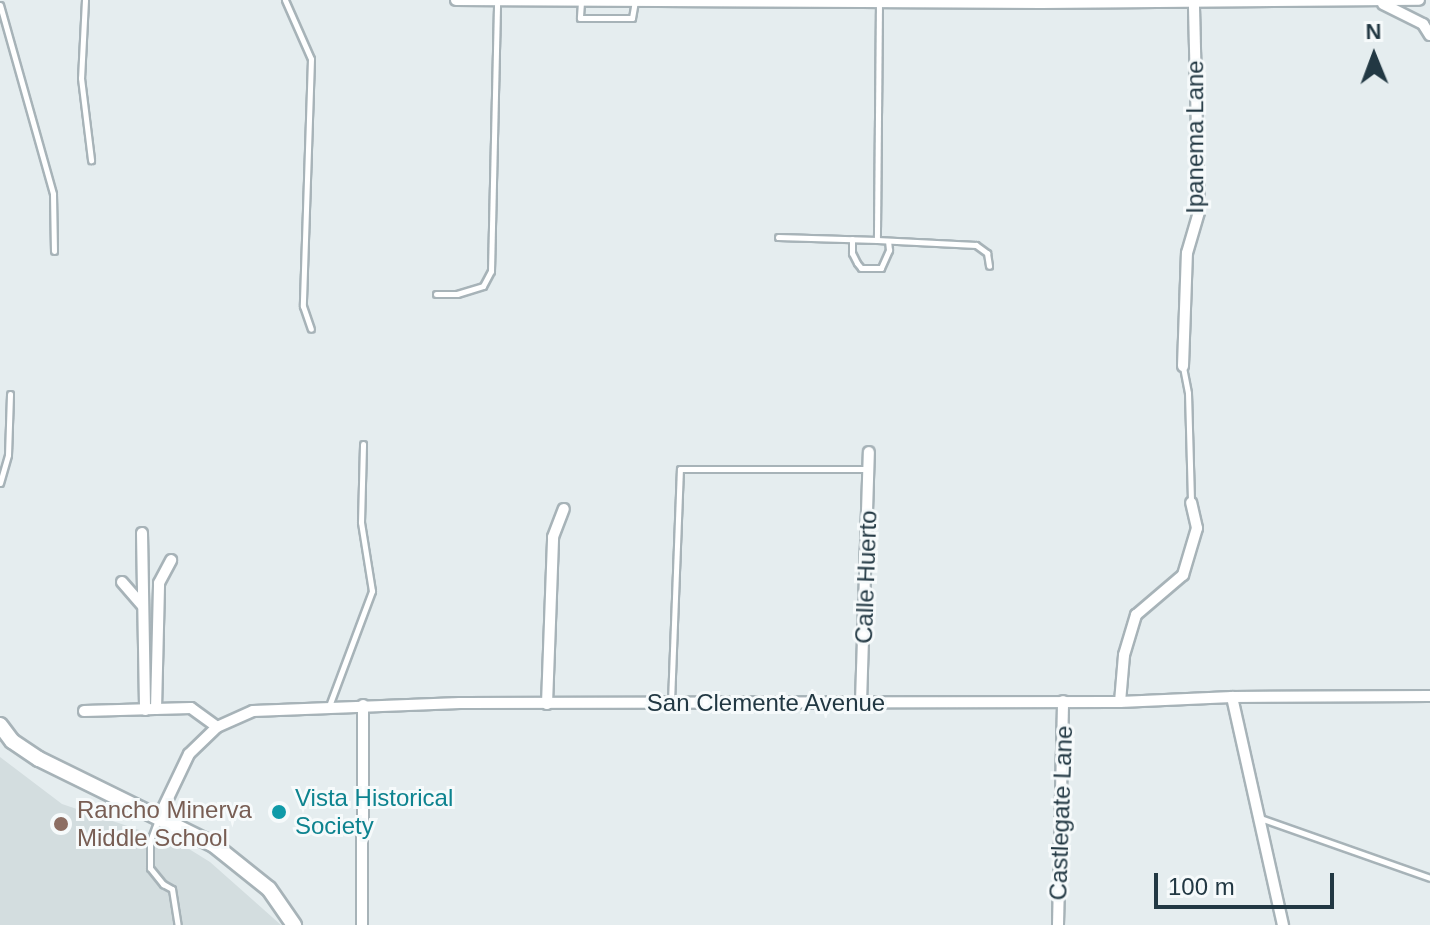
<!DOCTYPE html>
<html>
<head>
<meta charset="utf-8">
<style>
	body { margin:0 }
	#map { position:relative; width:1430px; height:925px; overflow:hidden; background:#e5edef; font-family:Helvetica,sans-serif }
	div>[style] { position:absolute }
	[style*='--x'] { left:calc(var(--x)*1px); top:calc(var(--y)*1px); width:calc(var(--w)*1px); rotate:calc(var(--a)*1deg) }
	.built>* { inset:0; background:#d3dddf }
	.roads { filter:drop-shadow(2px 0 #a7b3b8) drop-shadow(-2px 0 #a7b3b8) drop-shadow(0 2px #a7b3b8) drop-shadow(0 -2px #a7b3b8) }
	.lane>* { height:5px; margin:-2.5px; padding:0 2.5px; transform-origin:2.5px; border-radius:2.5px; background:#fff }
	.street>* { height:10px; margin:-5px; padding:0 5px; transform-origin:5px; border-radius:5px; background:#fff }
	.secondary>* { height:14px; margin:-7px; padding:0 7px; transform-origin:7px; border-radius:7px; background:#fff }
	.dots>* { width:22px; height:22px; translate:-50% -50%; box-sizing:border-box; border:4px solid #f6fafb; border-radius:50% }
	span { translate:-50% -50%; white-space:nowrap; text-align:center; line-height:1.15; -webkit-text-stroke:6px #f6fafb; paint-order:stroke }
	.street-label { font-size:24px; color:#223843 }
	.culture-label { font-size:24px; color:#0d838f }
	.left { translate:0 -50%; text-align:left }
	.education-label { font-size:24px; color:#785e54 }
	.north { position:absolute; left:1334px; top:16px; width:80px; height:80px; -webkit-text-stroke:6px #f6fafb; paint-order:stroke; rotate:359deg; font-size:22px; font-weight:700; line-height:32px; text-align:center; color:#223843 }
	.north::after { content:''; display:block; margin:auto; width:28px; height:36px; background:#223843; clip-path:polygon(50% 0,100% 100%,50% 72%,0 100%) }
	.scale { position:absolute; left:1154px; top:873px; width:180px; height:36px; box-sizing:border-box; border:4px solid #223843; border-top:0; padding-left:10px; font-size:24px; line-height:28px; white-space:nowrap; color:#223843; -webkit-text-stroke:6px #f6fafb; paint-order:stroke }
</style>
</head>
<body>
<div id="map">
	<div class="built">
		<i style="clip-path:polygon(0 757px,62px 804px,181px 844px,210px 862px,281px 925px,0 925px)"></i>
	</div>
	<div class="roads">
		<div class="lane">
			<i style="--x:85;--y:0;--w:78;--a:92.9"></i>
			<i style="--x:81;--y:78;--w:83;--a:83"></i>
			<i style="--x:285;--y:0;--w:64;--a:66.2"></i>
			<i style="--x:311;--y:59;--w:247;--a:91.9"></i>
			<i style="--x:303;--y:306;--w:24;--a:71"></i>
			<i style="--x:581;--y:2;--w:16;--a:94"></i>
			<i style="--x:580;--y:18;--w:52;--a:0"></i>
			<i style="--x:632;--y:18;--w:17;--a:-80"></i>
			<i style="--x:879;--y:3;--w:237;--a:90.5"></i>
			<i style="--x:877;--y:240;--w:99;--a:2.9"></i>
			<i style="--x:976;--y:245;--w:14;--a:36"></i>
			<i style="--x:987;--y:253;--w:13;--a:81"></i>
			<i style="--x:0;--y:5;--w:196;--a:74.3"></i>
			<i style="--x:53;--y:194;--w:57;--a:89"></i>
			<i style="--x:778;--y:237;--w:99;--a:1.7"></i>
			<i style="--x:852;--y:239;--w:14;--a:90"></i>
			<i style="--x:852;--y:253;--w:11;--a:63"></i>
			<i style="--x:857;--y:263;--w:6;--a:51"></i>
			<i style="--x:861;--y:268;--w:20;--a:0"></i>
			<i style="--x:881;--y:268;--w:20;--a:-66"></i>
			<i style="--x:889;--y:250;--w:9;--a:-96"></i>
			<i style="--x:436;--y:294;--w:21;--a:0"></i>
			<i style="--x:457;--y:294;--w:27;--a:-17"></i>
			<i style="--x:483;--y:286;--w:17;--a:-62"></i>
			<i style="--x:491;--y:271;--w:270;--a:-88.7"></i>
			<i style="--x:1183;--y:367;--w:26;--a:79"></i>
			<i style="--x:1188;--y:393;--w:110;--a:88.4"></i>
			<i style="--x:0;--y:483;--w:29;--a:-74"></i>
			<i style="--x:8;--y:455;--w:61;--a:-88.1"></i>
			<i style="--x:671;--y:702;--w:233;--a:-87.8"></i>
			<i style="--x:680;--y:469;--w:188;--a:0"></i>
			<i style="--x:329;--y:706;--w:123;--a:-69.5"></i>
			<i style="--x:372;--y:591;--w:70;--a:-99.1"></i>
			<i style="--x:361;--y:522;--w:78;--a:-88.5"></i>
			<i style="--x:1260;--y:818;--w:180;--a:19.4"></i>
			<i style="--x:158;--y:820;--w:22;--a:111"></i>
			<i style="--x:150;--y:841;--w:27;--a:90"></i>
			<i style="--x:150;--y:868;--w:21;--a:51"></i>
			<i style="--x:163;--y:884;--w:10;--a:29"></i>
			<i style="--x:172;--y:889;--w:36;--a:81"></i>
		</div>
		<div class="street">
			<i style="--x:456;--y:0;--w:585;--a:0.29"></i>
			<i style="--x:1041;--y:3;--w:378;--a:-0.5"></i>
			<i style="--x:1383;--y:4;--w:45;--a:26.6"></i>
			<i style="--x:1423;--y:24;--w:13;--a:58"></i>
			<i style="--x:1183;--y:366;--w:113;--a:-88"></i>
			<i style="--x:1187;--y:253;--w:43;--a:-73.7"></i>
			<i style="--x:1199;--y:212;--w:210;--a:-91.4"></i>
			<i style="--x:142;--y:533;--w:177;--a:89"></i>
			<i style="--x:122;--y:582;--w:32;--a:49"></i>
			<i style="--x:1232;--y:697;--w:234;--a:77.4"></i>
			<i style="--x:861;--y:702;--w:250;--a:-88.2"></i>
			<i style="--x:1120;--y:702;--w:47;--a:-85.1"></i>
			<i style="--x:1124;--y:655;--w:42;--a:-73.3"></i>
			<i style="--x:1136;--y:615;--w:62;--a:-40.4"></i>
			<i style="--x:1183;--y:575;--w:49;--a:-73.4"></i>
			<i style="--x:1197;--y:528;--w:26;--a:-103"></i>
			<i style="--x:547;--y:704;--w:167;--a:-87.9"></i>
			<i style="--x:553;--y:537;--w:30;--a:-69"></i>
			<i style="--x:156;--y:709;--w:126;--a:-88.6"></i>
			<i style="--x:159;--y:583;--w:26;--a:-62"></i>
			<i style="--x:84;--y:711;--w:107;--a:-1.6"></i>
			<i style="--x:191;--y:708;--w:32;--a:36"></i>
			<i style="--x:158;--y:819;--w:72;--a:-64.5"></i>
			<i style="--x:189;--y:754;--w:39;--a:-44"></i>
			<i style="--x:217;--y:727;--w:39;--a:-24"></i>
			<i style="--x:253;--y:711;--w:207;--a:-2.2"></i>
			<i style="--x:460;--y:703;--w:660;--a:-0.09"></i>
			<i style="--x:1120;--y:702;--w:112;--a:-2.6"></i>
			<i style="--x:1232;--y:697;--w:198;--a:-0.3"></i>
			<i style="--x:362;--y:925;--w:220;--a:-89.7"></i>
			<i style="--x:1058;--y:925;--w:224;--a:-88.7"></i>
		</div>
		<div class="secondary">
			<i style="--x:0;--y:725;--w:20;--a:53"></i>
			<i style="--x:12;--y:741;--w:32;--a:34"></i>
			<i style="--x:39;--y:759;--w:195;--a:26.2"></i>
			<i style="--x:214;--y:845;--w:70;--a:38.7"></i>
			<i style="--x:269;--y:889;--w:44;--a:55.2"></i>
		</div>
	</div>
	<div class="dots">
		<i style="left:279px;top:812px;background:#0f9aa8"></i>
		<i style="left:61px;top:824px;background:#8d6e63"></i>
	</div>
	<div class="street-label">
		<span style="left:1195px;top:137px;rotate:-90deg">Ipanema Lane</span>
		<span style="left:866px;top:577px;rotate:-88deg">Calle Huerto</span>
		<span style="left:766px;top:703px">San Clemente Avenue</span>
		<span style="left:1061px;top:813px;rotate:-88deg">Castlegate Lane</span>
	</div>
	<div class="culture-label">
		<span class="left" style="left:295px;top:812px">Vista Historical<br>Society</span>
	</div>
	<div class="education-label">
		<span class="left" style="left:77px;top:824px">Rancho Minerva<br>Middle School</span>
	</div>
	<div class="north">N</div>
	<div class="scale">100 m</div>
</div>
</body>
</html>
